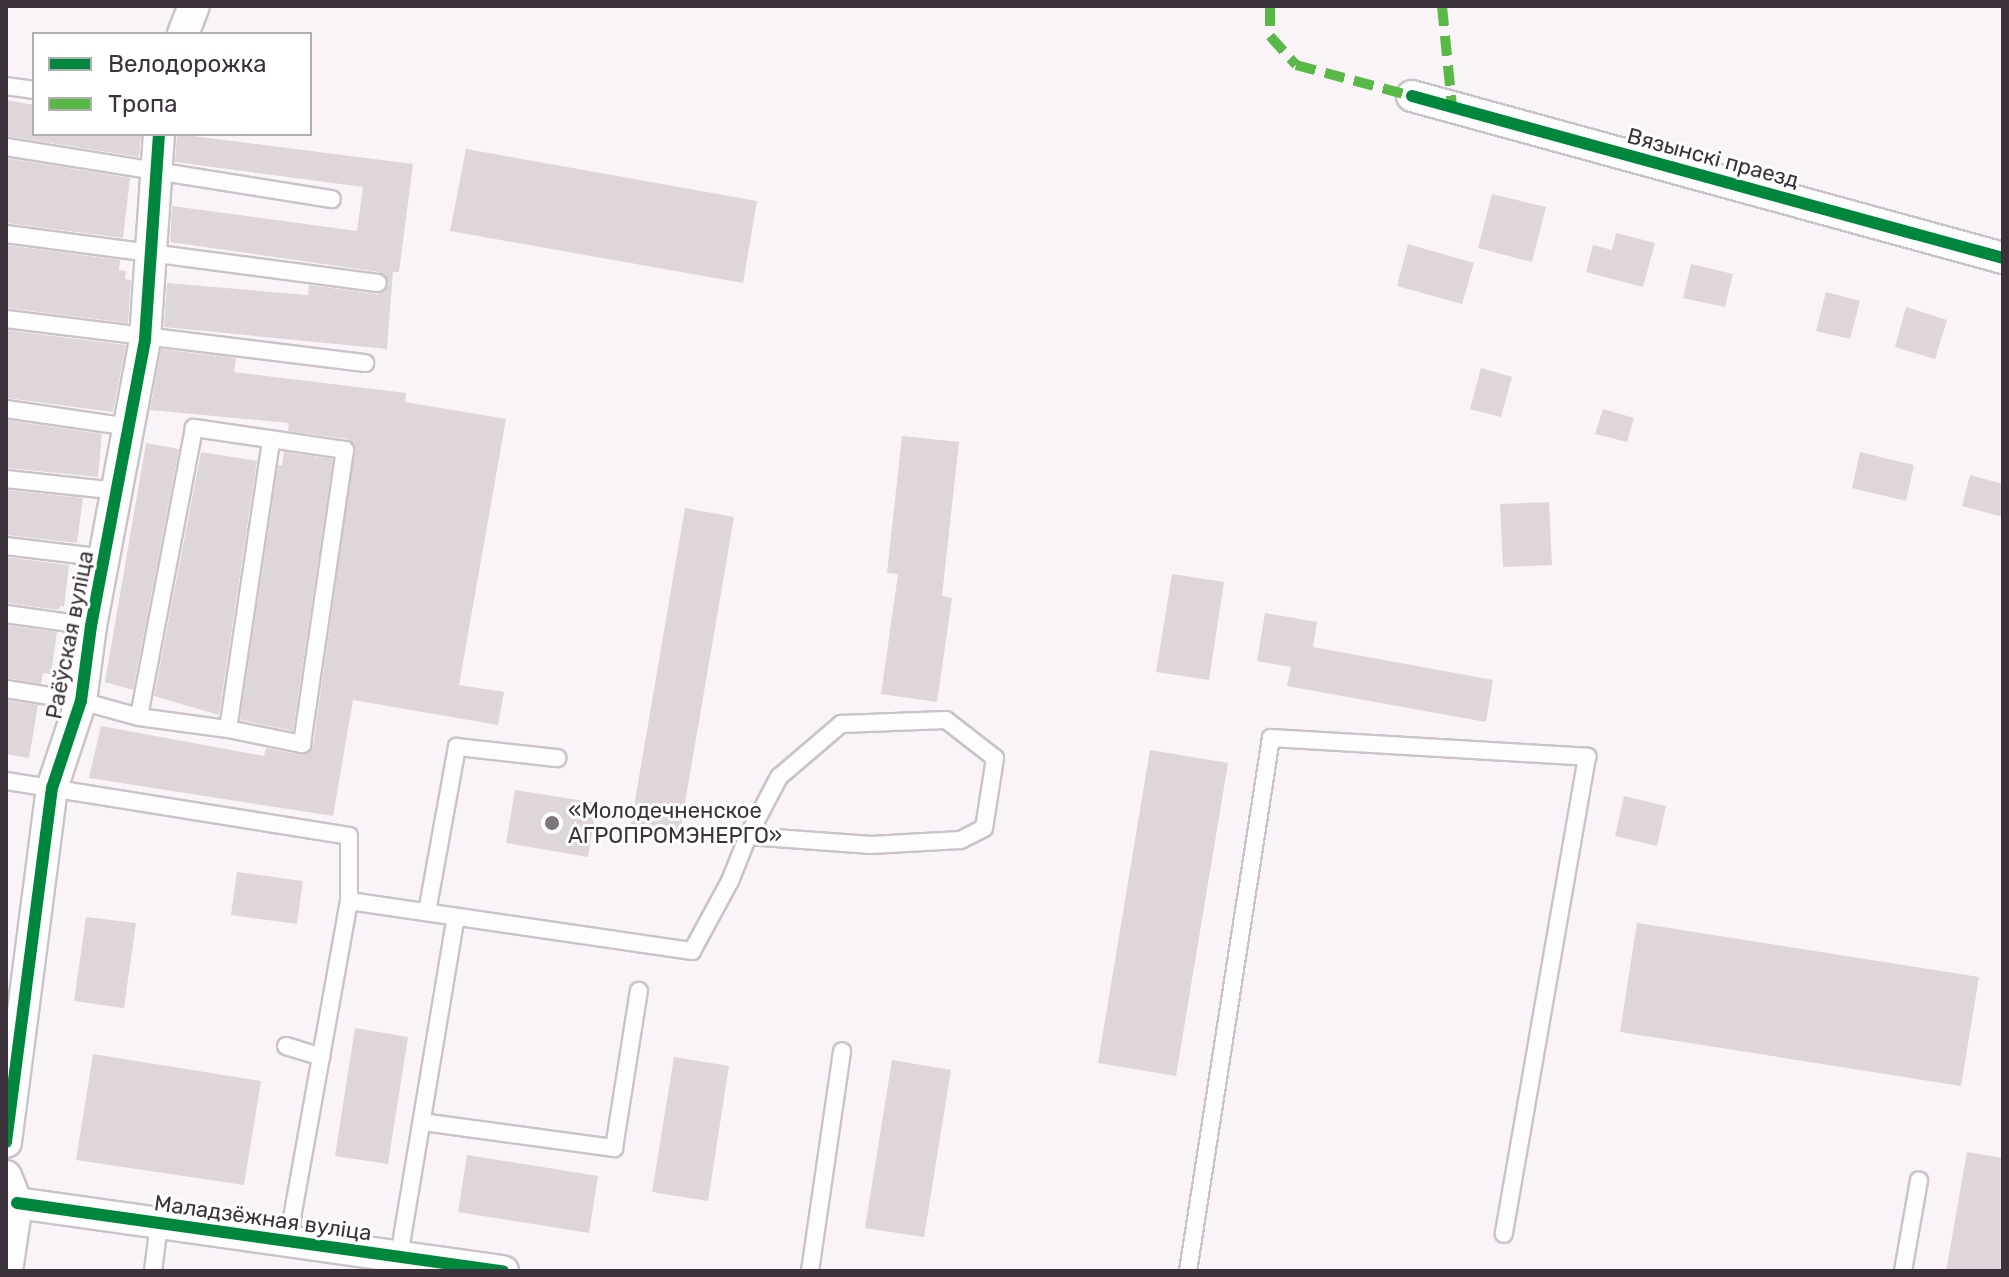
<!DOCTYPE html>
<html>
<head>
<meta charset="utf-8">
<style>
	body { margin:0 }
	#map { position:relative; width:2009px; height:1277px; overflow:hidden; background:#faf4f9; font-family:Rubik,sans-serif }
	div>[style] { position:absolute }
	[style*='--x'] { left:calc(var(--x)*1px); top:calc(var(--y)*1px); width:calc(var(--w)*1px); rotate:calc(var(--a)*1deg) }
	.building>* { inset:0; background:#ded6d9 }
	.roads { filter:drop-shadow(2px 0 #cac3c9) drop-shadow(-2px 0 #cac3c9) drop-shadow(0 2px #cac3c9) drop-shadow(0 -2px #cac3c9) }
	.service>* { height:16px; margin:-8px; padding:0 8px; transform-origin:8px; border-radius:8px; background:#fefdfe }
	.minor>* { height:30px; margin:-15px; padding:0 15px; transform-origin:15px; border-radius:15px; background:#fefdfe }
	.quiet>* { height:10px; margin-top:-5px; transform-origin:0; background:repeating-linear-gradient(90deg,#58b947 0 20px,transparent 0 30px) }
	.cycleway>* { height:12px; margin:-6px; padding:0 6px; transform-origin:6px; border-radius:6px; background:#00873e }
	.dots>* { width:22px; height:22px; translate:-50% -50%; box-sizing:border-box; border:4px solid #fff; border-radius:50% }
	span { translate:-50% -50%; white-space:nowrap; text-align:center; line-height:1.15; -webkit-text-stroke:6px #fff; paint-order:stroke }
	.street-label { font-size:22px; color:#3c323b }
	.poi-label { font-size:22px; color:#3c323b }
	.left { translate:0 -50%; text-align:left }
	.frame { position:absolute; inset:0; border:8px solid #3c323b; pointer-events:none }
	.legend { position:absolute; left:32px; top:32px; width:280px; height:104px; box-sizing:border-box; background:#fff; border:2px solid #b1adb1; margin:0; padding:10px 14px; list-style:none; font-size:24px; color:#3c323b }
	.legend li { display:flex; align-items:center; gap:16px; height:40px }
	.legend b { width:40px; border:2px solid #b1adb1 }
</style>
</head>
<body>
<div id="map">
	<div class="building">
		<i style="clip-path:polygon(6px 100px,34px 105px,34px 134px,141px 134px,139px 157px,6px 136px)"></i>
		<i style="clip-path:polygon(177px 134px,413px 164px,399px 272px,393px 272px,387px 349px,164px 327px,167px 283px,308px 295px,309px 285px,377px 294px,386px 290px,389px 284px,379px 272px,170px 242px,172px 206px,357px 231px,363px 187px,175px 162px)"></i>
		<i style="clip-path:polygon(466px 149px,757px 201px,743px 283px,450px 231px)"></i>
		<i style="clip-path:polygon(6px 158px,130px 178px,123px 238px,6px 223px)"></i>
		<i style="clip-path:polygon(1492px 194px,1546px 207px,1532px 262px,1478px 248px)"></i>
		<i style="clip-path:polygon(1616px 233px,1655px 243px,1643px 287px,1586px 272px,1593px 245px,1612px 250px)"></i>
		<i style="clip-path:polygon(1408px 244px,1474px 263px,1462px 304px,1397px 286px)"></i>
		<i style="clip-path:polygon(6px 245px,120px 260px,119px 270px,126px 271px,125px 279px,131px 280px,128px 323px,6px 308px)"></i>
		<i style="clip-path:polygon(1691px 264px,1733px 274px,1725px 307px,1683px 298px)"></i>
		<i style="clip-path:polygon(1826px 292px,1860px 301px,1850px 339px,1816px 331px)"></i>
		<i style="clip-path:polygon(1906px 307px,1947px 320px,1935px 359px,1895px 347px)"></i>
		<i style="clip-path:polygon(6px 330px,126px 345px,113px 412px,6px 398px)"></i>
		<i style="clip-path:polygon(161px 349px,236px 358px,234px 372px,406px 393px,405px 402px,506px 419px,459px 685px,504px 692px,498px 725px,353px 700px,333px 816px,89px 778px,101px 726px,264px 756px,266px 748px,301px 755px,310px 752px,313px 746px,355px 447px,347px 439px,288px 431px,289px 423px,150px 410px)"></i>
		<i style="clip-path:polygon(1481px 368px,1512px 377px,1501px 417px,1470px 409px)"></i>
		<i style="clip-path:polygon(1603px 409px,1634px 418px,1627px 442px,1595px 434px)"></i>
		<i style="clip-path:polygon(6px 420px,102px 434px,98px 477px,6px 468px)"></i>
		<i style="clip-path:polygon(902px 436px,959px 442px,942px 596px,952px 598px,937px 702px,881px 694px,898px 574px,887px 573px)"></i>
		<i style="clip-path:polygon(146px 443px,179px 449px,133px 690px,105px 682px)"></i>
		<i style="clip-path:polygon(201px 452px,257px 461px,219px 715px,154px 696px)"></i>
		<i style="clip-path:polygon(284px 452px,333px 459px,293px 731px,240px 720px,278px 465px,282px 465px)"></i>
		<i style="clip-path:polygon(1860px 452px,1914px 465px,1906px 501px,1852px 488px)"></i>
		<i style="clip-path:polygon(1970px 475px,2003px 484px,2003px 517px,1962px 506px)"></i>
		<i style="clip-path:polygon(6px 490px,83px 498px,77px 543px,6px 535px)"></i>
		<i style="clip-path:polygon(1549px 502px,1552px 565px,1503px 567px,1500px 504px)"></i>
		<i style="clip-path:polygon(685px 508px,734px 517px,680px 832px,631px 824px)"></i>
		<i style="clip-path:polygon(6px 557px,69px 565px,64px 607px,60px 606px,59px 610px,6px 603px)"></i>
		<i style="clip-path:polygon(1172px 574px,1224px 582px,1209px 680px,1156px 672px)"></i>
		<i style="clip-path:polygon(1265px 613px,1317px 622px,1313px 647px,1493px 680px,1486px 722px,1287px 686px,1291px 667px,1257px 661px)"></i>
		<i style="clip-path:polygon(6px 625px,57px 632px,51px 674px,43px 673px,41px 684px,6px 678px)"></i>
		<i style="clip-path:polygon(6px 700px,38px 705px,29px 758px,6px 754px)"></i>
		<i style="clip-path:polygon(1150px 750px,1228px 763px,1176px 1076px,1098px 1063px)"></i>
		<i style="clip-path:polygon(515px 790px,597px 803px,588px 857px,506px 843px)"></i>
		<i style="clip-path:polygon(1624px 796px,1666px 806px,1657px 846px,1615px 836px)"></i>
		<i style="clip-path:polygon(237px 872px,303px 881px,297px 924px,231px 915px)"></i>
		<i style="clip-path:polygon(86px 917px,136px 923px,124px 1008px,74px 1001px)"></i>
		<i style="clip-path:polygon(1637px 923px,1979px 977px,1961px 1086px,1620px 1032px)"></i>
		<i style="clip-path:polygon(355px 1028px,408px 1037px,388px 1164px,335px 1156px)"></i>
		<i style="clip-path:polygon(93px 1054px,261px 1081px,244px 1185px,76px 1160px)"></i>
		<i style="clip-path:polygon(674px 1057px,729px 1066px,708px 1201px,652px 1192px)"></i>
		<i style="clip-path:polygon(892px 1060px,951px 1070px,924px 1237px,865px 1228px)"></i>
		<i style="clip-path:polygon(1967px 1152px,2003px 1158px,2003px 1271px,1946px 1271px)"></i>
		<i style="clip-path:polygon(467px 1155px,598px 1176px,589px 1233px,458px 1212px)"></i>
	</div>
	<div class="roads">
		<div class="service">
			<i style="--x:6;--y:86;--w:28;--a:8"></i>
			<i style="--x:6;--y:147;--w:330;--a:9.1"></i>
			<i style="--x:6;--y:234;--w:375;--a:7.5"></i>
			<i style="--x:6;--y:319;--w:362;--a:7"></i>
			<i style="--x:6;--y:409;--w:124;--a:8.3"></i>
			<i style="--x:6;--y:479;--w:114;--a:6.1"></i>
			<i style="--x:6;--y:546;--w:100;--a:6.9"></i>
			<i style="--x:6;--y:614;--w:86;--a:8"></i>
			<i style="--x:6;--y:689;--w:76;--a:9.1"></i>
			<i style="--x:81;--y:701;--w:60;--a:15.4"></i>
			<i style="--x:139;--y:717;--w:90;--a:7.7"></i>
			<i style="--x:228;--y:729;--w:76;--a:11.5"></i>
			<i style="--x:302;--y:744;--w:297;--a:-81.7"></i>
			<i style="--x:345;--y:450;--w:153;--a:-171.7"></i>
			<i style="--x:194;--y:428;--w:294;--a:100.8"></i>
			<i style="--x:228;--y:729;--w:292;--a:-81.5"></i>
			<i style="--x:6;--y:781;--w:347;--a:9.1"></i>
			<i style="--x:349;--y:836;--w:65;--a:90"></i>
			<i style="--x:349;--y:901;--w:344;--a:100.2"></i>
			<i style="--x:349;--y:901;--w:347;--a:8.3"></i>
			<i style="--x:692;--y:951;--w:80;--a:-61.5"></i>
			<i style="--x:730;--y:881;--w:48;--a:-68.2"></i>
			<i style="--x:748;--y:836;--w:67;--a:-62.3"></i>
			<i style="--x:779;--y:777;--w:82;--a:-40.5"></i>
			<i style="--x:841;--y:724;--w:105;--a:-2.2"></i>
			<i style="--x:946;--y:720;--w:62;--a:37.8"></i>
			<i style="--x:995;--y:758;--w:71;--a:98.9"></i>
			<i style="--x:984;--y:828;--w:27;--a:153"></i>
			<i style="--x:960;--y:840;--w:89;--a:176.8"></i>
			<i style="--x:871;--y:845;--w:123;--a:-175.8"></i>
			<i style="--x:427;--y:912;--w:168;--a:-79.7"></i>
			<i style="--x:457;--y:747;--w:101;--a:6.3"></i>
			<i style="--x:286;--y:1046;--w:37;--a:17"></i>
			<i style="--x:422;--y:1122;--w:194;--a:7.7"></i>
			<i style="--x:614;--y:1148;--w:159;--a:-81"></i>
			<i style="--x:398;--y:1262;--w:350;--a:-80.5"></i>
			<i style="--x:153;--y:1271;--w:47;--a:-82.7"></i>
			<i style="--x:810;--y:1271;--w:222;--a:-81.7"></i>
			<i style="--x:1188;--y:1271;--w:539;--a:-81.15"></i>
			<i style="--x:1271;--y:738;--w:317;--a:3.4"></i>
			<i style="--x:1587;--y:757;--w:484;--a:99.9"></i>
			<i style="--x:1903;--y:1271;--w:92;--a:-80"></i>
		</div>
		<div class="minor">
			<i style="--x:183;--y:34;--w:30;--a:-69"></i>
			<i style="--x:1412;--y:96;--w:613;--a:15.33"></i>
			<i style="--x:6;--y:1142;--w:357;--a:-82.6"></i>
			<i style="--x:52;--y:788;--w:92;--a:-71.6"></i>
			<i style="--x:81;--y:701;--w:76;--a:-82.4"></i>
			<i style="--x:91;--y:626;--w:292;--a:-79.3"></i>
			<i style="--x:145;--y:339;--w:205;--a:-86.1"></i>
			<i style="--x:6;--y:1176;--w:29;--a:68"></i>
			<i style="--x:17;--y:1203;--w:491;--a:8"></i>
			<i style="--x:7;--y:1271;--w:69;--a:-81.6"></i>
		</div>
	</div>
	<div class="quiet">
		<i style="--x:1270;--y:6;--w:30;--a:90"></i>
		<i style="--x:1270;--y:36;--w:39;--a:48"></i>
		<i style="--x:1296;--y:65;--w:120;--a:15"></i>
		<i style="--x:1442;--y:6;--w:101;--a:84.3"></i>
	</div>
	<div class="cycleway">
		<i style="--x:1412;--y:96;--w:613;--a:15.33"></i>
		<i style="--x:6;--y:1142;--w:357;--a:-82.6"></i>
		<i style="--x:52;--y:788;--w:92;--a:-71.6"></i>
		<i style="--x:81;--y:701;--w:76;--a:-82.4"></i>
		<i style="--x:91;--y:626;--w:292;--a:-79.3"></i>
		<i style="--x:145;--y:339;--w:205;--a:-86.1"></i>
		<i style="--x:17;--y:1203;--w:491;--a:8"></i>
	</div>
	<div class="dots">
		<i style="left:552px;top:823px;background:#7e767e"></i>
	</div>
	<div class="street-label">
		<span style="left:1713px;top:158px;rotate:15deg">Вязынскі праезд</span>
		<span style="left:70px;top:635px;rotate:-79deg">Раёўская вуліца</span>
		<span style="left:263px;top:1218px;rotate:8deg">Маладзёжная вуліца</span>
	</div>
	<div class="poi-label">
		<span class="left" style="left:568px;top:823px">«Молодечненское<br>АГРОПРОМЭНЕРГО»</span>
	</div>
	<div class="frame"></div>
	<ul class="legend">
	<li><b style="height:10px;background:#00873e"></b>Велодорожка</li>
	<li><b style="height:10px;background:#58b947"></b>Тропа</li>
	</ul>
</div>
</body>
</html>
